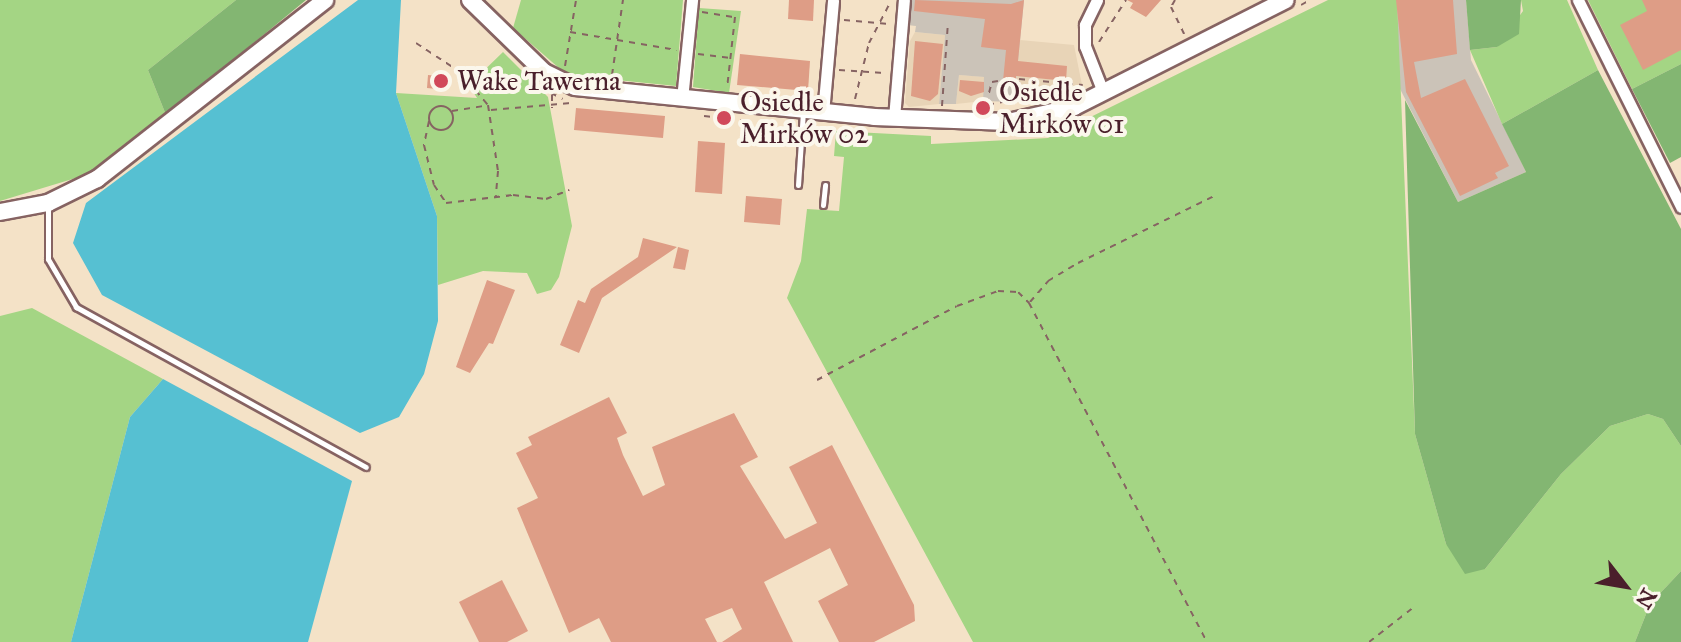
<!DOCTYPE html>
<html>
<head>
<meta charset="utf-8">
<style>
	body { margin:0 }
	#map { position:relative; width:1681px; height:642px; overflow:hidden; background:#f4e2c7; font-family:"IM FELL Great Primer",serif }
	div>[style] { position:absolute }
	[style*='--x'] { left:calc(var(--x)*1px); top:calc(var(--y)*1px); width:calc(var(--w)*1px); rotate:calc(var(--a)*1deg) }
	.built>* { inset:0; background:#e8d4b7 }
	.industrial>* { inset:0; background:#cbc3b8 }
	.green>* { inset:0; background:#a4d584 }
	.forest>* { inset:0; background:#83b672 }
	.water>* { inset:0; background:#56c0d2 }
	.building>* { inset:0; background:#de9d86 }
	.path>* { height:2px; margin-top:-1px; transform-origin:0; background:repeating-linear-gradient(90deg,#866362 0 6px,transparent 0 12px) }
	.path>.ring { margin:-1px; padding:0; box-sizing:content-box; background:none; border:2px solid #866362; border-radius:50% }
	.roads { filter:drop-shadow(2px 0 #866362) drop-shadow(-2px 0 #866362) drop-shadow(0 2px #866362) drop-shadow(0 -2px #866362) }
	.lane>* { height:5px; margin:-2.5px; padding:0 2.5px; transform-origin:2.5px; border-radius:2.5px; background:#fff }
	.street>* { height:11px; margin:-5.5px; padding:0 5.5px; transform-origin:5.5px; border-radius:5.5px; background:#fff }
	.secondary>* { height:16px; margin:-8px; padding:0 8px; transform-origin:8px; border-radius:8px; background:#fff }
	.dots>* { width:22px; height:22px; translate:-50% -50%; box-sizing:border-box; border:4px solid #fbf7ec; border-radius:50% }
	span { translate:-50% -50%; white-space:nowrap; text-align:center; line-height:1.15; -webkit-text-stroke:8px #fbf7ec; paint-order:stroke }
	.poi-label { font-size:28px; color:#4a1f2b }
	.left { translate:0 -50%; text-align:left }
	.north { position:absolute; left:1585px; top:546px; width:80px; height:80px; -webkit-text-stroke:6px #fbf7ec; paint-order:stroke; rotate:121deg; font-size:22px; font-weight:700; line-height:32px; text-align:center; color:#4a1f2b }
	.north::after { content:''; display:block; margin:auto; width:28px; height:36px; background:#4a1f2b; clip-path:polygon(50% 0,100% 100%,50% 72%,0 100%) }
</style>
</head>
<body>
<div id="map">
	<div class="built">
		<i style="clip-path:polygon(915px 32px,945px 35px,939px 104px,909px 107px,905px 103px,910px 41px)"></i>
		<i style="clip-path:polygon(1020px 40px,1074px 45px,1083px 90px,1043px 107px,1014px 102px)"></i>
		<i style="clip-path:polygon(959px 75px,985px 77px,983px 101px,956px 104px)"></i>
	</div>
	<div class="industrial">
		<i style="clip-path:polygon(909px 0,1024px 0,1014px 102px,983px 101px,984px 77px,959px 75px,956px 104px,939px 104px,945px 35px,915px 32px,916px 26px,907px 25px)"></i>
		<i style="clip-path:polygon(1397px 0,1466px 0,1471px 60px,1526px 172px,1458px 202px,1398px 85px)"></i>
	</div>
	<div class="green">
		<i style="clip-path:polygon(0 0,236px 0,148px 70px,166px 115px,89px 174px,0 201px)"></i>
		<i style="clip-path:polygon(521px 0,683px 0,676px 86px,567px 75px,513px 28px)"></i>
		<i style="clip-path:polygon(1328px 0,1397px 0,1415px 434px,1446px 544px,1485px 569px,1561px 474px,1610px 426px,1648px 414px,1663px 419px,1681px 446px,1681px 571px,1650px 604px,1635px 642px,973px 642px,787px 298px,801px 261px,807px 209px,839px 211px,844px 157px,834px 156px,836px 131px,931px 136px,931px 144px,1048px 138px)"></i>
		<i style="clip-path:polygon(1521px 0,1567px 0,1598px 70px,1502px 124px,1470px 50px,1497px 47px,1523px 11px)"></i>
		<i style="clip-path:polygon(1588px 0,1681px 0,1681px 64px,1632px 89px)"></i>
		<i style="clip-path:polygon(699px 8px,741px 11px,729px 93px,693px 87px)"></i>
		<i style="clip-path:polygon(503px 52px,548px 97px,572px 226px,559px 277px,551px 290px,537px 294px,527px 273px,483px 271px,438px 285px,437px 216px,396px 93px,477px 98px,469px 85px)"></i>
		<i style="clip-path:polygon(32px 308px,163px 379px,130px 417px,71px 642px,0 642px,0 316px)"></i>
	</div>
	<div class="forest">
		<i style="clip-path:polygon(236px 0,306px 0,166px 115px,148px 70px)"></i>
		<i style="clip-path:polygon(1466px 0,1521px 0,1519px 34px,1497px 47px,1470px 50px)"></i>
		<i style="clip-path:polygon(1681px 64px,1681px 157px,1670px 163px,1632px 89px)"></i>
		<i style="clip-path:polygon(1598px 70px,1681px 229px,1681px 446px,1663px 419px,1648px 414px,1610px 426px,1561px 474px,1485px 569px,1465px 574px,1446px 544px,1415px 434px,1405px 100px,1458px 202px,1526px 172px,1502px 124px)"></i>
		<i style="clip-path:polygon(1681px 571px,1681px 642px,1635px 642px,1650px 604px)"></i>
	</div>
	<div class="water">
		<i style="clip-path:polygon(358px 0,401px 0,396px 93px,437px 216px,438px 321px,424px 374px,399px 417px,360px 433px,102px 295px,73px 243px,86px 203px)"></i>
		<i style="clip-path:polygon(163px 379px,352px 481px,308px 642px,71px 642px,130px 417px)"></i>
	</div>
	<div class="building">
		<i style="clip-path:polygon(789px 0,814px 0,813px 21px,788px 19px)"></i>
		<i style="clip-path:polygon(915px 0,1011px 4px,1024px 0,1018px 61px,1067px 66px,1066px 81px,1016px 76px,1016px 83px,1003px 81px,1006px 50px,981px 47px,985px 19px,914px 11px)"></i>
		<i style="clip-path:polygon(1127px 0,1161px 0,1146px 17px,1130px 8px,1133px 3px)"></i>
		<i style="clip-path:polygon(1396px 0,1453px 0,1457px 54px,1414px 62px,1421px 98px,1465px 79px,1509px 166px,1495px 173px,1498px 178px,1460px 196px,1406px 92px)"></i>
		<i style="clip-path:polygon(1642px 0,1681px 0,1681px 50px,1643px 70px,1620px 25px,1647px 11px)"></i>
		<i style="clip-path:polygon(915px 41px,943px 44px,938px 94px,930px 101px,911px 96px)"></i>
		<i style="clip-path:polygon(740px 54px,810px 61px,808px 91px,737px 85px)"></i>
		<i style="clip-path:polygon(428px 75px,448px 77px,447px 90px,427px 88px)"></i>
		<i style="clip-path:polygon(960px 80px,984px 82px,984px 92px,971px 96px,959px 91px)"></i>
		<i style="clip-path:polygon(576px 108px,665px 116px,663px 138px,574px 130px)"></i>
		<i style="clip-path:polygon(698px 141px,725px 143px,722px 194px,695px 192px)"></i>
		<i style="clip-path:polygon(746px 196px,782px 199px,780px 225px,744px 222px)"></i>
		<i style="clip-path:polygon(643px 238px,677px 247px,602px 298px,579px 353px,560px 345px,578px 300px,585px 303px,591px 289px,638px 257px)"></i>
		<i style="clip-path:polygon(678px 247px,689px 250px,685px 270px,673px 268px)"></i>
		<i style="clip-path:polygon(487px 280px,515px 290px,493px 344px,489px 343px,470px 373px,456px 367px)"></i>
		<i style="clip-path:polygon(609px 397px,627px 433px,617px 438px,623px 455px,643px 496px,665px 485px,652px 447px,734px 413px,758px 457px,740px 466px,785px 539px,817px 523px,789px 467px,832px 445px,914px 605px,915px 621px,874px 642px,839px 642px,818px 601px,848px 585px,830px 548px,764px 582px,793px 642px,722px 642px,742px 629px,732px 608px,705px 619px,717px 642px,611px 642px,599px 618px,569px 633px,517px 508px,538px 498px,516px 453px,532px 445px,528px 437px)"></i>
		<i style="clip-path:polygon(502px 580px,528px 631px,507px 642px,479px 642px,459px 602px)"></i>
	</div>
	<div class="path">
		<i style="--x:1175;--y:0;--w:8;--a:120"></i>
		<i style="--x:1171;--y:7;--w:30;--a:64"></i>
		<i style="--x:1301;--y:5;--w:10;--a:-29"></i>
		<i style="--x:702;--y:12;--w:33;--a:9"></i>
		<i style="--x:735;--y:17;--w:71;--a:96.4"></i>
		<i style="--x:844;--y:20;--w:45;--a:5.1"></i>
		<i style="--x:570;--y:32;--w:108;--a:9.6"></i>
		<i style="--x:1099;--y:42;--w:50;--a:-57.3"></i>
		<i style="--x:416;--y:43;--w:53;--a:33.4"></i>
		<i style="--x:460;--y:72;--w:43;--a:49.7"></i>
		<i style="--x:488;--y:105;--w:67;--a:81.4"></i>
		<i style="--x:498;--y:171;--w:25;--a:95"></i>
		<i style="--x:698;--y:54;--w:33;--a:7"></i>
		<i style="--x:565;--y:66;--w:67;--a:-80.5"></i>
		<i style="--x:839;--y:70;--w:45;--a:3.8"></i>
		<i style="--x:612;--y:75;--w:76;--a:-81.7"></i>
		<i style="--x:551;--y:93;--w:13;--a:27"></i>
		<i style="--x:552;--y:95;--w:13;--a:90"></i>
		<i style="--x:855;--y:99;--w:58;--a:-76"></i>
		<i style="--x:869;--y:43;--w:47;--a:-62.4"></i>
		<i style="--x:986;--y:104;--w:23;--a:-75"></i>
		<i style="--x:992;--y:82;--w:6;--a:-9"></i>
		<i style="--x:988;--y:105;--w:29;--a:-12"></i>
		<i style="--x:1016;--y:99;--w:20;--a:-81"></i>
		<i style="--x:1019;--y:79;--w:64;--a:5.4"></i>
		<i class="ring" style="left:429px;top:106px;width:22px;height:22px"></i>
		<i style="--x:942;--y:106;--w:84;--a:-85.9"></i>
		<i style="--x:491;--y:110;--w:80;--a:-5"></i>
		<i style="--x:452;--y:111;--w:36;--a:-9"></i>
		<i style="--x:704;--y:116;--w:45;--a:6.3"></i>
		<i style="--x:429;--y:121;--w:25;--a:102"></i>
		<i style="--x:424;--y:145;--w:41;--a:76"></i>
		<i style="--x:434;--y:185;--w:22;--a:56"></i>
		<i style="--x:446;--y:203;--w:67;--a:-6.8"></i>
		<i style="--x:513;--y:195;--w:33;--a:7"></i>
		<i style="--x:546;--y:199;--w:25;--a:-21"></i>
		<i style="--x:1030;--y:133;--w:21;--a:-11"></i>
		<i style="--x:810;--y:137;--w:19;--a:3"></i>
		<i style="--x:1030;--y:302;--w:28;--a:-49"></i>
		<i style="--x:1048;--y:281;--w:35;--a:-31"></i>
		<i style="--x:1078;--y:263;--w:152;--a:-26.2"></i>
		<i style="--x:817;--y:380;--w:158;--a:-27.9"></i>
		<i style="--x:957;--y:306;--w:44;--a:-20.1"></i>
		<i style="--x:998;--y:291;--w:20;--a:3"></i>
		<i style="--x:1018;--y:292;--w:16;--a:45"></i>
		<i style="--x:1029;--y:303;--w:383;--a:62.3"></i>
		<i style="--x:1369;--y:642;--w:57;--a:-37.9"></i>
	</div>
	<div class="roads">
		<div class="lane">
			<i style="--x:798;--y:185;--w:73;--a:-86.1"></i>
			<i style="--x:48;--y:204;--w:55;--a:90"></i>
			<i style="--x:48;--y:259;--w:56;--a:59.7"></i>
			<i style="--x:76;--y:307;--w:331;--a:28.9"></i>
			<i style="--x:823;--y:205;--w:20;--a:-84"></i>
		</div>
		<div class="street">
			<i style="--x:1097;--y:0;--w:28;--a:116"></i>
			<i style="--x:1085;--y:25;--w:21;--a:90"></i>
			<i style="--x:1085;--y:46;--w:49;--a:68.6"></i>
			<i style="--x:1578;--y:0;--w:231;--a:63.5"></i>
			<i style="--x:682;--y:99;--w:100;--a:-84.2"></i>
			<i style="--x:823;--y:113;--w:113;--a:-84.9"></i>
			<i style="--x:894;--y:118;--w:118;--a:-85.2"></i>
		</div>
		<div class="secondary">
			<i style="--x:470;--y:0;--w:103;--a:44.2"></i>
			<i style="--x:544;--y:72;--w:34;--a:26"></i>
			<i style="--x:575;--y:87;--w:301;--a:5.7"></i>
			<i style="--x:874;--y:117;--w:134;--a:2.1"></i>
			<i style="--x:1008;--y:122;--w:68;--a:-12.8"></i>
			<i style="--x:1074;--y:107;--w:237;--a:-26.8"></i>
			<i style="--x:0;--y:212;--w:49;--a:-10.6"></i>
			<i style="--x:48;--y:203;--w:55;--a:-26.1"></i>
			<i style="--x:97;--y:179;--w:290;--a:-38.1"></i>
		</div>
	</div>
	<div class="dots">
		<i style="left:441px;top:81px;background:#d1495b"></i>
		<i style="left:983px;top:108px;background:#d1495b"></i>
		<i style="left:724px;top:118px;background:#d1495b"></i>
	</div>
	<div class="poi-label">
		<span class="left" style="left:457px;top:81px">Wake Tawerna</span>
		<span class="left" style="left:999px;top:108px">Osiedle<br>Mirków 01</span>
		<span class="left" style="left:740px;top:118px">Osiedle<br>Mirków 02</span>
	</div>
	<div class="north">N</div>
</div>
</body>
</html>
